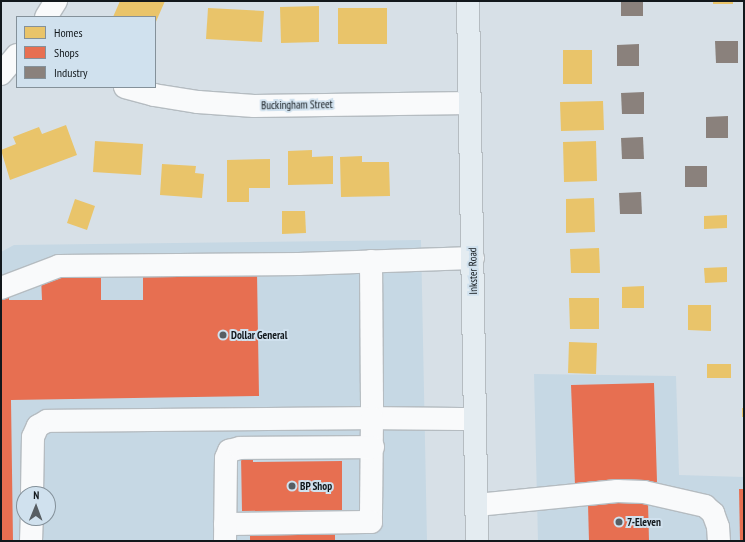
<!DOCTYPE html>
<html>
<head>
<meta charset="utf-8">
<style>
	body { margin:0 }
	#map { position:relative; width:745px; height:542px; overflow:hidden; background:#d7e0e7; font-family:"PT Sans Narrow",sans-serif }
	div>[style] { position:absolute }
	[style*='--x'] { left:calc(var(--x)*1px); top:calc(var(--y)*1px); width:calc(var(--w)*1px); rotate:calc(var(--a)*1deg) }
	.built>* { inset:0; background:#c6d8e4 }
	.homes>* { inset:0; background:#e9c46a }
	.shops>* { inset:0; background:#e76f51 }
	.industry>* { inset:0; background:#8a817c }
	.roads { filter:drop-shadow(1px 0 #b5bcc1) drop-shadow(-1px 0 #b5bcc1) drop-shadow(0 1px #b5bcc1) drop-shadow(0 -1px #b5bcc1) }
	.minor>* { height:22px; margin:-11px; padding:0 11px; transform-origin:11px; border-radius:11px; background:#f9fafb }
	.major>* { height:22px; margin:-11px; padding:0 11px; transform-origin:11px; border-radius:11px; background:#e4ecf1 }
	.dots>* { width:11px; height:11px; translate:-50% -50%; box-sizing:border-box; border:2px solid #d0e1ee; border-radius:50% }
	span { translate:-50% -50%; white-space:nowrap; text-align:center; line-height:1.15; -webkit-text-stroke:4px #d0e1ee; paint-order:stroke }
	.street-label { font-size:11px; color:#12181c }
	.poi-label { font-size:11px; color:#12181c; font-weight:700 }
	.left { translate:0 -50%; text-align:left }
	.frame { position:absolute; inset:0; border:2px solid #12181c; pointer-events:none }
	.legend { position:absolute; left:16px; top:16px; width:140px; height:72px; box-sizing:border-box; background:#d0e1ee; border:1px solid #84919a; margin:0; padding:5px 7px; list-style:none; font-size:12px; color:#12181c }
	.legend li { display:flex; align-items:center; gap:8px; height:20px }
	.legend b { width:20px; border:1px solid #84919a }
	.north { position:absolute; left:16px; top:486px; width:40px; height:40px; box-sizing:border-box; background:#d0e1ee; border:1px solid #84919a; border-radius:50%; rotate:1deg; font-size:11px; font-weight:700; line-height:16px; text-align:center; color:#12181c }
	.north::after { content:''; display:block; margin:auto; width:14px; height:18px; background:#575e63; clip-path:polygon(50% 0,100% 100%,50% 72%,0 100%) }
</style>
</head>
<body>
<div id="map">
	<div class="built">
		<i style="clip-path:polygon(evenodd,421px 240px,427px 541px,1px 541px,1px 252px,14px 245px,421px 240px,24px 494px,48px 494px,48px 518px,24px 518px,24px 494px)"></i>
		<i style="clip-path:polygon(534px 374px,676px 376px,679px 475px,744px 477px,744px 541px,538px 541px)"></i>
	</div>
	<div class="homes">
		<i style="clip-path:polygon(120px 1px,165px 1px,155px 24px,155px 17px,113px 17px)"></i>
		<i style="clip-path:polygon(713px 1px,733px 1px,733px 4px,713px 4px)"></i>
		<i style="clip-path:polygon(319px 6px,319px 42px,281px 43px,280px 7px)"></i>
		<i style="clip-path:polygon(208px 8px,264px 11px,262px 42px,206px 39px)"></i>
		<i style="clip-path:polygon(338px 8px,387px 8px,387px 44px,338px 44px)"></i>
		<i style="clip-path:polygon(563px 50px,592px 50px,592px 84px,563px 84px)"></i>
		<i style="clip-path:polygon(603px 101px,604px 130px,561px 131px,560px 102px)"></i>
		<i style="clip-path:polygon(66px 125px,77px 155px,10px 180px,1px 150px,16px 144px,13px 137px,39px 127px,42px 134px)"></i>
		<i style="clip-path:polygon(95px 141px,143px 144px,141px 175px,93px 172px)"></i>
		<i style="clip-path:polygon(596px 141px,597px 181px,564px 182px,563px 142px)"></i>
		<i style="clip-path:polygon(312px 150px,312px 157px,333px 156px,333px 184px,288px 185px,288px 151px)"></i>
		<i style="clip-path:polygon(362px 156px,362px 162px,389px 162px,390px 196px,341px 197px,340px 157px)"></i>
		<i style="clip-path:polygon(270px 159px,270px 188px,249px 188px,249px 202px,227px 202px,227px 160px)"></i>
		<i style="clip-path:polygon(162px 164px,196px 166px,195px 173px,204px 174px,202px 198px,160px 195px)"></i>
		<i style="clip-path:polygon(594px 198px,595px 232px,566px 233px,566px 199px)"></i>
		<i style="clip-path:polygon(75px 199px,95px 206px,87px 230px,67px 223px)"></i>
		<i style="clip-path:polygon(282px 211px,305px 211px,306px 233px,282px 234px)"></i>
		<i style="clip-path:polygon(727px 215px,727px 228px,704px 229px,704px 216px)"></i>
		<i style="clip-path:polygon(599px 248px,600px 273px,571px 273px,570px 249px)"></i>
		<i style="clip-path:polygon(727px 267px,727px 282px,705px 283px,704px 268px)"></i>
		<i style="clip-path:polygon(644px 286px,644px 308px,622px 308px,622px 287px)"></i>
		<i style="clip-path:polygon(569px 298px,599px 298px,599px 329px,570px 329px)"></i>
		<i style="clip-path:polygon(688px 305px,711px 305px,711px 331px,688px 330px)"></i>
		<i style="clip-path:polygon(569px 342px,597px 343px,596px 374px,568px 373px)"></i>
		<i style="clip-path:polygon(707px 364px,731px 364px,731px 378px,707px 378px)"></i>
		<i style="clip-path:polygon(742px 408px,744px 408px,744px 417px,742px 417px)"></i>
	</div>
	<div class="shops">
		<i style="clip-path:polygon(257px 273px,259px 396px,11px 400px,13px 541px,1px 541px,1px 294px,9px 293px,9px 300px,42px 300px,41px 276px,101px 275px,101px 300px,143px 300px,143px 275px)"></i>
		<i style="clip-path:polygon(654px 383px,657px 482px,575px 485px,571px 385px)"></i>
		<i style="clip-path:polygon(241px 456px,253px 456px,253px 462px,342px 461px,342px 510px,242px 511px)"></i>
		<i style="clip-path:polygon(739px 489px,744px 489px,744px 541px,740px 541px)"></i>
		<i style="clip-path:polygon(648px 502px,649px 541px,589px 541px,588px 504px)"></i>
		<i style="clip-path:polygon(250px 532px,335px 532px,335px 541px,250px 541px)"></i>
	</div>
	<div class="industry">
		<i style="clip-path:polygon(621px 1px,643px 1px,643px 16px,621px 16px)"></i>
		<i style="clip-path:polygon(715px 41px,738px 41px,738px 63px,716px 63px)"></i>
		<i style="clip-path:polygon(639px 44px,639px 66px,617px 66px,617px 45px)"></i>
		<i style="clip-path:polygon(644px 92px,644px 114px,622px 114px,621px 93px)"></i>
		<i style="clip-path:polygon(728px 116px,728px 138px,706px 138px,706px 117px)"></i>
		<i style="clip-path:polygon(643px 137px,644px 159px,622px 159px,621px 138px)"></i>
		<i style="clip-path:polygon(685px 166px,707px 166px,707px 187px,685px 187px)"></i>
		<i style="clip-path:polygon(641px 192px,642px 214px,620px 214px,619px 193px)"></i>
	</div>
	<div class="roads">
		<div class="minor">
			<i style="--x:46;--y:17;--w:19;--a:-58"></i>
			<i style="--x:1;--y:74;--w:25;--a:-50"></i>
			<i style="--x:125;--y:87;--w:30;--a:15"></i>
			<i style="--x:154;--y:95;--w:45;--a:9"></i>
			<i style="--x:198;--y:102;--w:56;--a:4.1"></i>
			<i style="--x:254;--y:106;--w:216;--a:-0.8"></i>
			<i style="--x:371;--y:261;--w:157;--a:89.6"></i>
			<i style="--x:372;--y:418;--w:103;--a:0.6"></i>
			<i style="--x:1;--y:288;--w:62;--a:-20.8"></i>
			<i style="--x:59;--y:266;--w:240;--a:-0.5"></i>
			<i style="--x:299;--y:264;--w:174;--a:-2"></i>
			<i style="--x:32;--y:494;--w:57;--a:-89"></i>
			<i style="--x:33;--y:437;--w:12;--a:-66"></i>
			<i style="--x:38;--y:426;--w:10;--a:-29"></i>
			<i style="--x:47;--y:421;--w:325;--a:-0.5"></i>
			<i style="--x:372;--y:418;--w:104;--a:90.6"></i>
			<i style="--x:371;--y:522;--w:146;--a:179.2"></i>
			<i style="--x:477;--y:505;--w:141;--a:-5.7"></i>
			<i style="--x:617;--y:491;--w:27;--a:2"></i>
			<i style="--x:644;--y:492;--w:63;--a:12.9"></i>
			<i style="--x:705;--y:506;--w:11;--a:41"></i>
			<i style="--x:713;--y:513;--w:15;--a:70"></i>
			<i style="--x:718;--y:527;--w:14;--a:86"></i>
			<i style="--x:31;--y:541;--w:23;--a:-88"></i>
			<i style="--x:225;--y:541;--w:83;--a:-89.3"></i>
			<i style="--x:226;--y:458;--w:8;--a:-67"></i>
			<i style="--x:229;--y:451;--w:11;--a:-15"></i>
			<i style="--x:240;--y:448;--w:133;--a:-0.4"></i>
		</div>
		<div class="major">
			<i style="--x:468;--y:1;--w:540;--a:89.05"></i>
		</div>
	</div>
	<div class="dots">
		<i style="left:223px;top:335px;background:#575e63"></i>
		<i style="left:292px;top:486px;background:#575e63"></i>
		<i style="left:619px;top:522px;background:#575e63"></i>
	</div>
	<div class="street-label">
		<span style="left:297px;top:105px;rotate:-1deg">Buckingham Street</span>
		<span style="left:473px;top:271px;rotate:-91deg">Inkster Road</span>
	</div>
	<div class="poi-label">
		<span class="left" style="left:231px;top:335px">Dollar General</span>
		<span class="left" style="left:300px;top:486px">BP Shop</span>
		<span class="left" style="left:627px;top:522px">7-Eleven</span>
	</div>
	<div class="frame"></div>
	<ul class="legend">
	<li><b style="height:11px;background:#e9c46a"></b>Homes</li>
	<li><b style="height:11px;background:#e76f51"></b>Shops</li>
	<li><b style="height:11px;background:#8a817c"></b>Industry</li>
	</ul>
	<div class="north">N</div>
</div>
</body>
</html>
